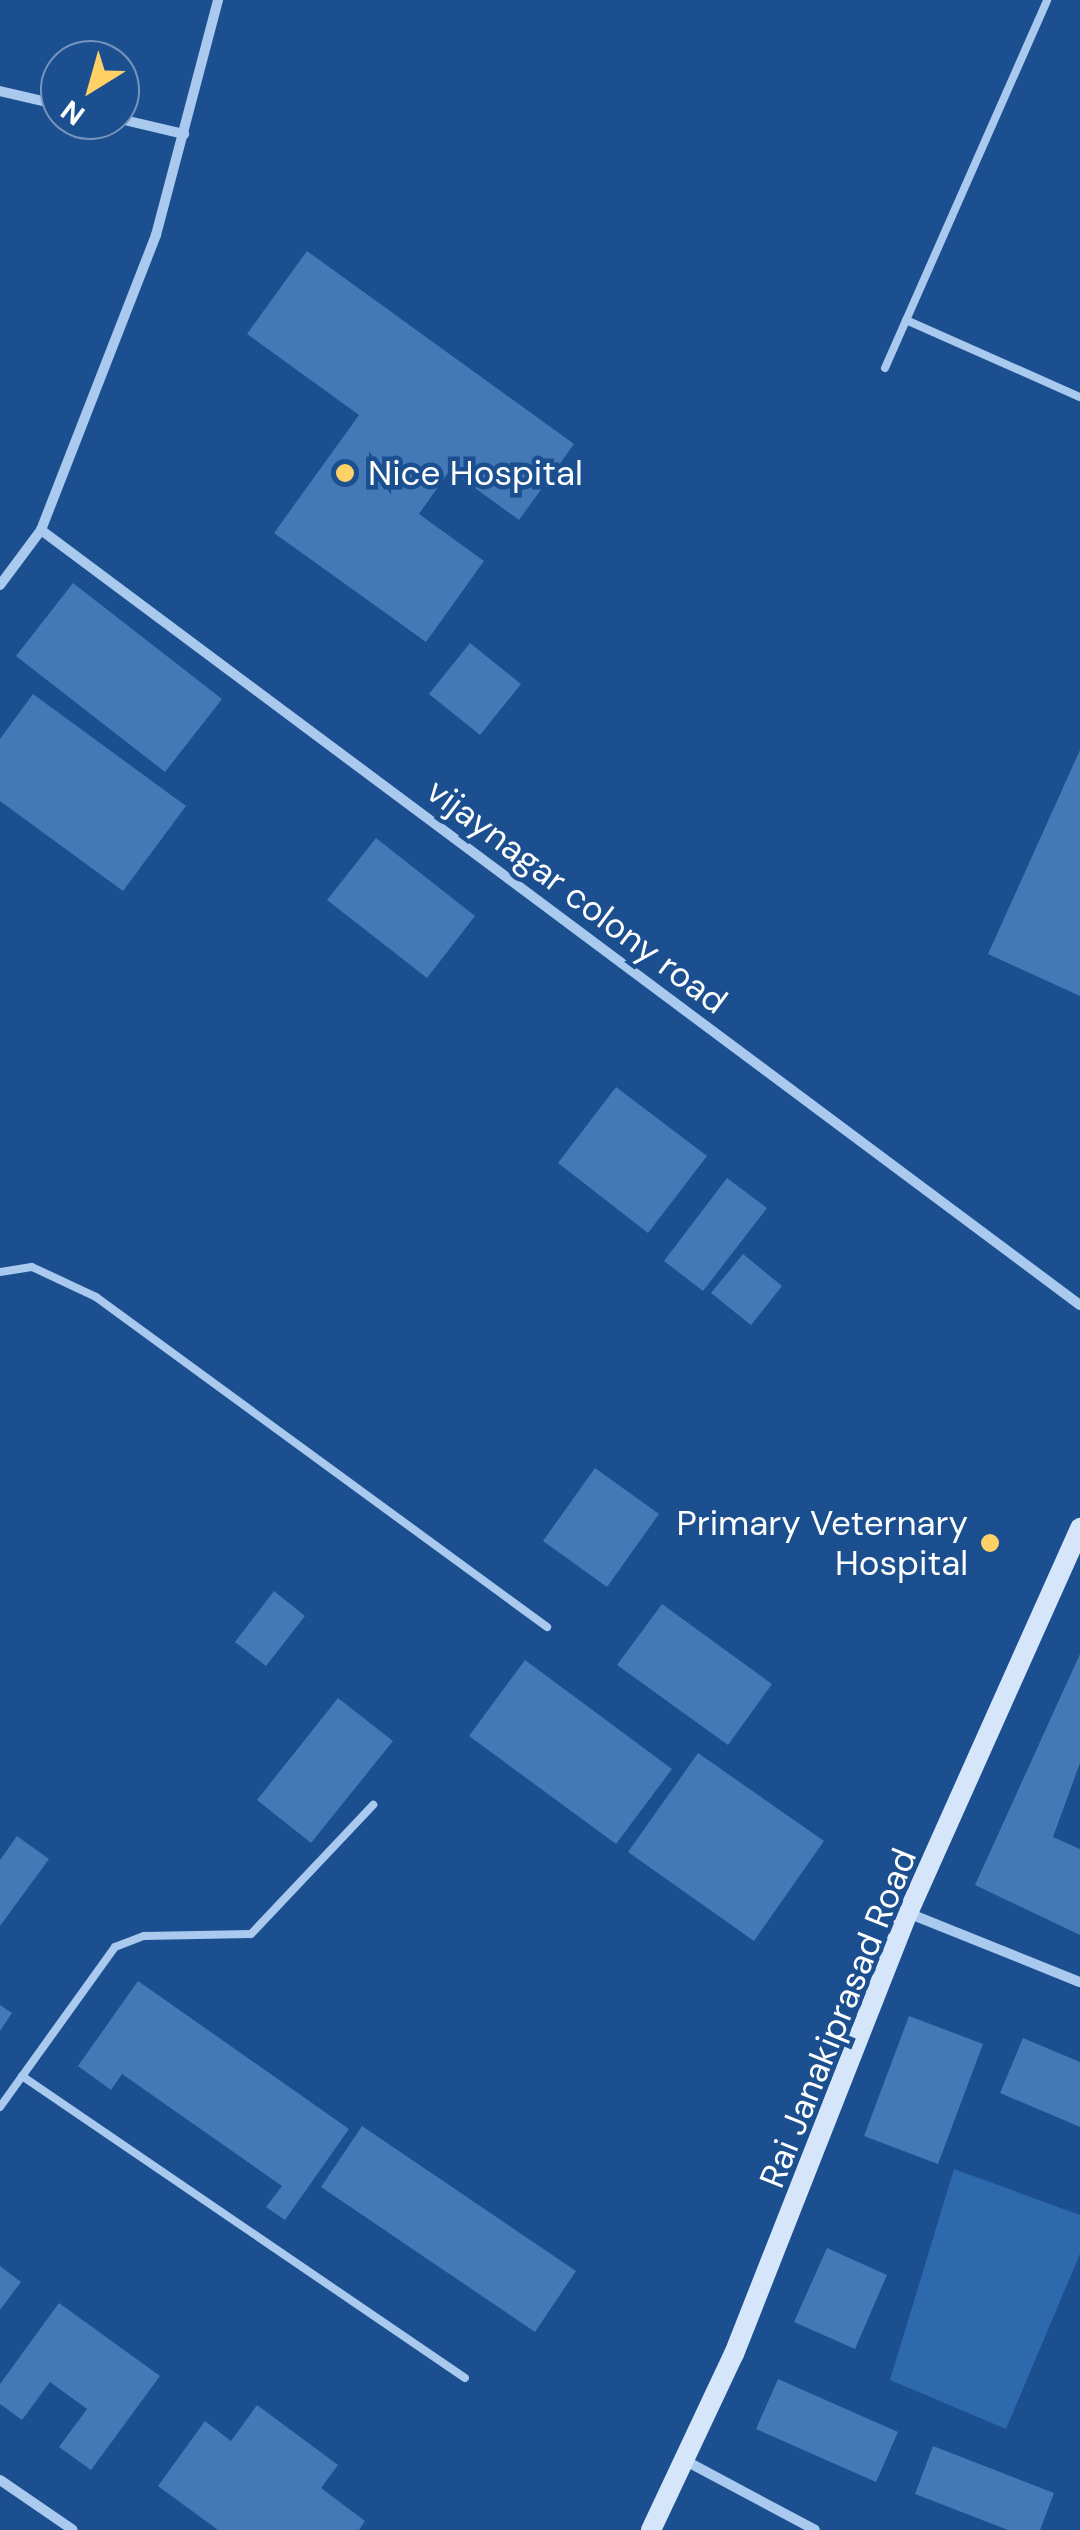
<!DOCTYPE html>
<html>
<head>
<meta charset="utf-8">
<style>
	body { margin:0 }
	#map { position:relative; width:1080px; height:2530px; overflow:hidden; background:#1b4f8f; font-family:"DM Sans",sans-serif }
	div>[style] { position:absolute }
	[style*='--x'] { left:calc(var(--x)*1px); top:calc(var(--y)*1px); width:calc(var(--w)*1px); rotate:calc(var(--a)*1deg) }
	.green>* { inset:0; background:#2e69ad }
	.building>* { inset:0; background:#4478b7 }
	.lane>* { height:8px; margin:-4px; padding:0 4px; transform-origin:4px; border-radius:4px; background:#a9c9ee }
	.street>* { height:10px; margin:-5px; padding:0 5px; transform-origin:5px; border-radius:5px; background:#a9c9ee }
	.secondary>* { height:20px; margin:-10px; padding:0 10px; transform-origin:10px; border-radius:10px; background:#d6e6fa }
	.dots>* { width:28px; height:28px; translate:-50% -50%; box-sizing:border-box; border:5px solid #1b4f8f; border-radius:50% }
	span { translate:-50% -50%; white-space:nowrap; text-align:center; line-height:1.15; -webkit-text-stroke:9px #1b4f8f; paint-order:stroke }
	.poi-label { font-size:35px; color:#fff }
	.left { translate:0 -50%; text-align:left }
	.right { translate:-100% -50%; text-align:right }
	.street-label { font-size:35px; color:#fff }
	.north { position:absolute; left:40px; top:40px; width:100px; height:100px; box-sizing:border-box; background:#1b4f8f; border:2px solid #7695bc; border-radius:50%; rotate:217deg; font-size:28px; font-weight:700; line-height:40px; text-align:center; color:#fff }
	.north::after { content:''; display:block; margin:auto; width:35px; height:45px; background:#ffd166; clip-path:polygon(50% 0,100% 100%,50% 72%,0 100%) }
</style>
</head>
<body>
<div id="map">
	<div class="green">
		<i style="clip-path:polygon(954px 2169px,1080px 2215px,1080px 2254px,1006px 2429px,890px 2380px)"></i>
	</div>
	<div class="building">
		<i style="clip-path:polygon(307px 251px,574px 444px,519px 520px,450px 470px,419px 514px,484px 561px,426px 642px,274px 533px,359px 415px,247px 334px)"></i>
		<i style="clip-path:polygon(73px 583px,222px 699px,165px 772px,16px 656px)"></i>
		<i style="clip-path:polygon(470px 643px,521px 684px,480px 735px,429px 694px)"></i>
		<i style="clip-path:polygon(33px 694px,186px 806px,123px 891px,0 801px,0 739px)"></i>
		<i style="clip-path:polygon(1080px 750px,1080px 996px,988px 954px)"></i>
		<i style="clip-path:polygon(376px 838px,475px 916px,427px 978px,327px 900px)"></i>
		<i style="clip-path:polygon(616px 1087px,707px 1156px,648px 1233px,558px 1163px)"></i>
		<i style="clip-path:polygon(727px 1178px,767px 1208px,703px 1291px,664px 1261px)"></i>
		<i style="clip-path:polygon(743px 1254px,782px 1286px,751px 1325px,711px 1293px)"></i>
		<i style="clip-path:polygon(595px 1468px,659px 1514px,607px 1587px,543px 1541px)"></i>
		<i style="clip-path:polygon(274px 1591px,305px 1616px,266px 1666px,235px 1642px)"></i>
		<i style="clip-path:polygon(662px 1604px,772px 1684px,728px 1745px,617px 1665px)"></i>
		<i style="clip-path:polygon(1080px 1654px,1080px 1763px,1053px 1837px,1080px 1849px,1080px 1935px,975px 1885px)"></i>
		<i style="clip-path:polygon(525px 1660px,672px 1769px,616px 1844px,469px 1736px)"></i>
		<i style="clip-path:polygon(338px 1698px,393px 1741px,311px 1843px,257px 1800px)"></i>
		<i style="clip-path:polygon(698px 1753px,824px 1841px,754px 1941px,628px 1852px)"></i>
		<i style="clip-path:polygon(17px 1836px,49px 1859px,0 1926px,0 1860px)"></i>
		<i style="clip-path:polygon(138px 1981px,349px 2129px,285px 2220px,266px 2207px,282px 2186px,122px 2074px,111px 2090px,78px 2066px)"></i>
		<i style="clip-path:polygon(0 2005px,12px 2013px,0 2031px)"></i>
		<i style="clip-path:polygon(909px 2016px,983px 2044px,938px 2164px,864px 2136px)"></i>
		<i style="clip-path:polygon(1023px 2038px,1080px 2062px,1080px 2127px,1000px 2093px)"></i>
		<i style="clip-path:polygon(362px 2126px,576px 2271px,535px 2332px,321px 2187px)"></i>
		<i style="clip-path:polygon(827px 2248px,887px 2275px,855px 2349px,794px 2322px)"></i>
		<i style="clip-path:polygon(0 2266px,21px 2282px,0 2310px)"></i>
		<i style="clip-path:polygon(59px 2303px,160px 2376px,91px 2470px,59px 2447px,87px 2409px,50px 2382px,22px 2420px,0 2404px,0 2384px)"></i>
		<i style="clip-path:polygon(778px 2379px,898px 2432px,876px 2482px,756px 2429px)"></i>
		<i style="clip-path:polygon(257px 2405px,338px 2465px,321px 2488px,365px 2521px,359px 2530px,218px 2530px,158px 2486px,205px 2421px,231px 2441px)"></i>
		<i style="clip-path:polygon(933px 2446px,1054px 2493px,1040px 2530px,1008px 2530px,915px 2494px)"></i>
	</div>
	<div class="lane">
		<i style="--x:906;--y:320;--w:190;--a:23.9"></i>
		<i style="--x:885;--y:368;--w:402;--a:-66.2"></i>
		<i style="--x:0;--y:1272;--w:32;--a:-9"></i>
		<i style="--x:32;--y:1267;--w:71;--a:25.1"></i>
		<i style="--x:96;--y:1297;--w:559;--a:36.19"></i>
		<i style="--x:22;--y:2076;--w:536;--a:34.28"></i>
		<i style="--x:0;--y:2107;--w:197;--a:-54.3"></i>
		<i style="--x:115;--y:1947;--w:31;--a:-21"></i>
		<i style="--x:144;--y:1936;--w:107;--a:-1.1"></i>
		<i style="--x:251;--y:1934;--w:178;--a:-46.6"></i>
	</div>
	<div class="street">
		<i style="--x:0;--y:91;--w:62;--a:13.1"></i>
		<i style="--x:120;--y:119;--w:66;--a:13.2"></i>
		<i style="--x:41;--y:530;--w:1296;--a:36.72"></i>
		<i style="--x:0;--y:585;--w:69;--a:-53.3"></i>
		<i style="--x:41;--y:530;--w:317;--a:-68.7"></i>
		<i style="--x:156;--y:235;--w:243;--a:-75.2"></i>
		<i style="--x:908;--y:1913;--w:185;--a:21.9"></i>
		<i style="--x:686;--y:2461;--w:146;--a:28.1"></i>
		<i style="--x:0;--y:2480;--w:88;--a:34.4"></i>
	</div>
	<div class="secondary">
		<i style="--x:651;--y:2530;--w:195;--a:-64.8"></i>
		<i style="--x:734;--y:2354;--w:474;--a:-68.5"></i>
		<i style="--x:908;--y:1913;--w:422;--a:-65.9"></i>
	</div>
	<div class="dots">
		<i style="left:345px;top:473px;background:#ffd166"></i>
		<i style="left:990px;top:1543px;background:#ffd166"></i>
	</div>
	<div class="poi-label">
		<span class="left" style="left:368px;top:473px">Nice Hospital</span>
		<span class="right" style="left:968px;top:1543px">Primary Veternary<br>Hospital</span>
	</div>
	<div class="street-label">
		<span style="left:577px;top:896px;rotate:37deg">vijaynagar colony road</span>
		<span style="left:838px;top:2018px;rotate:-68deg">Rai Janakiprasad Road</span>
	</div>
	<div class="north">N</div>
</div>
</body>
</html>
